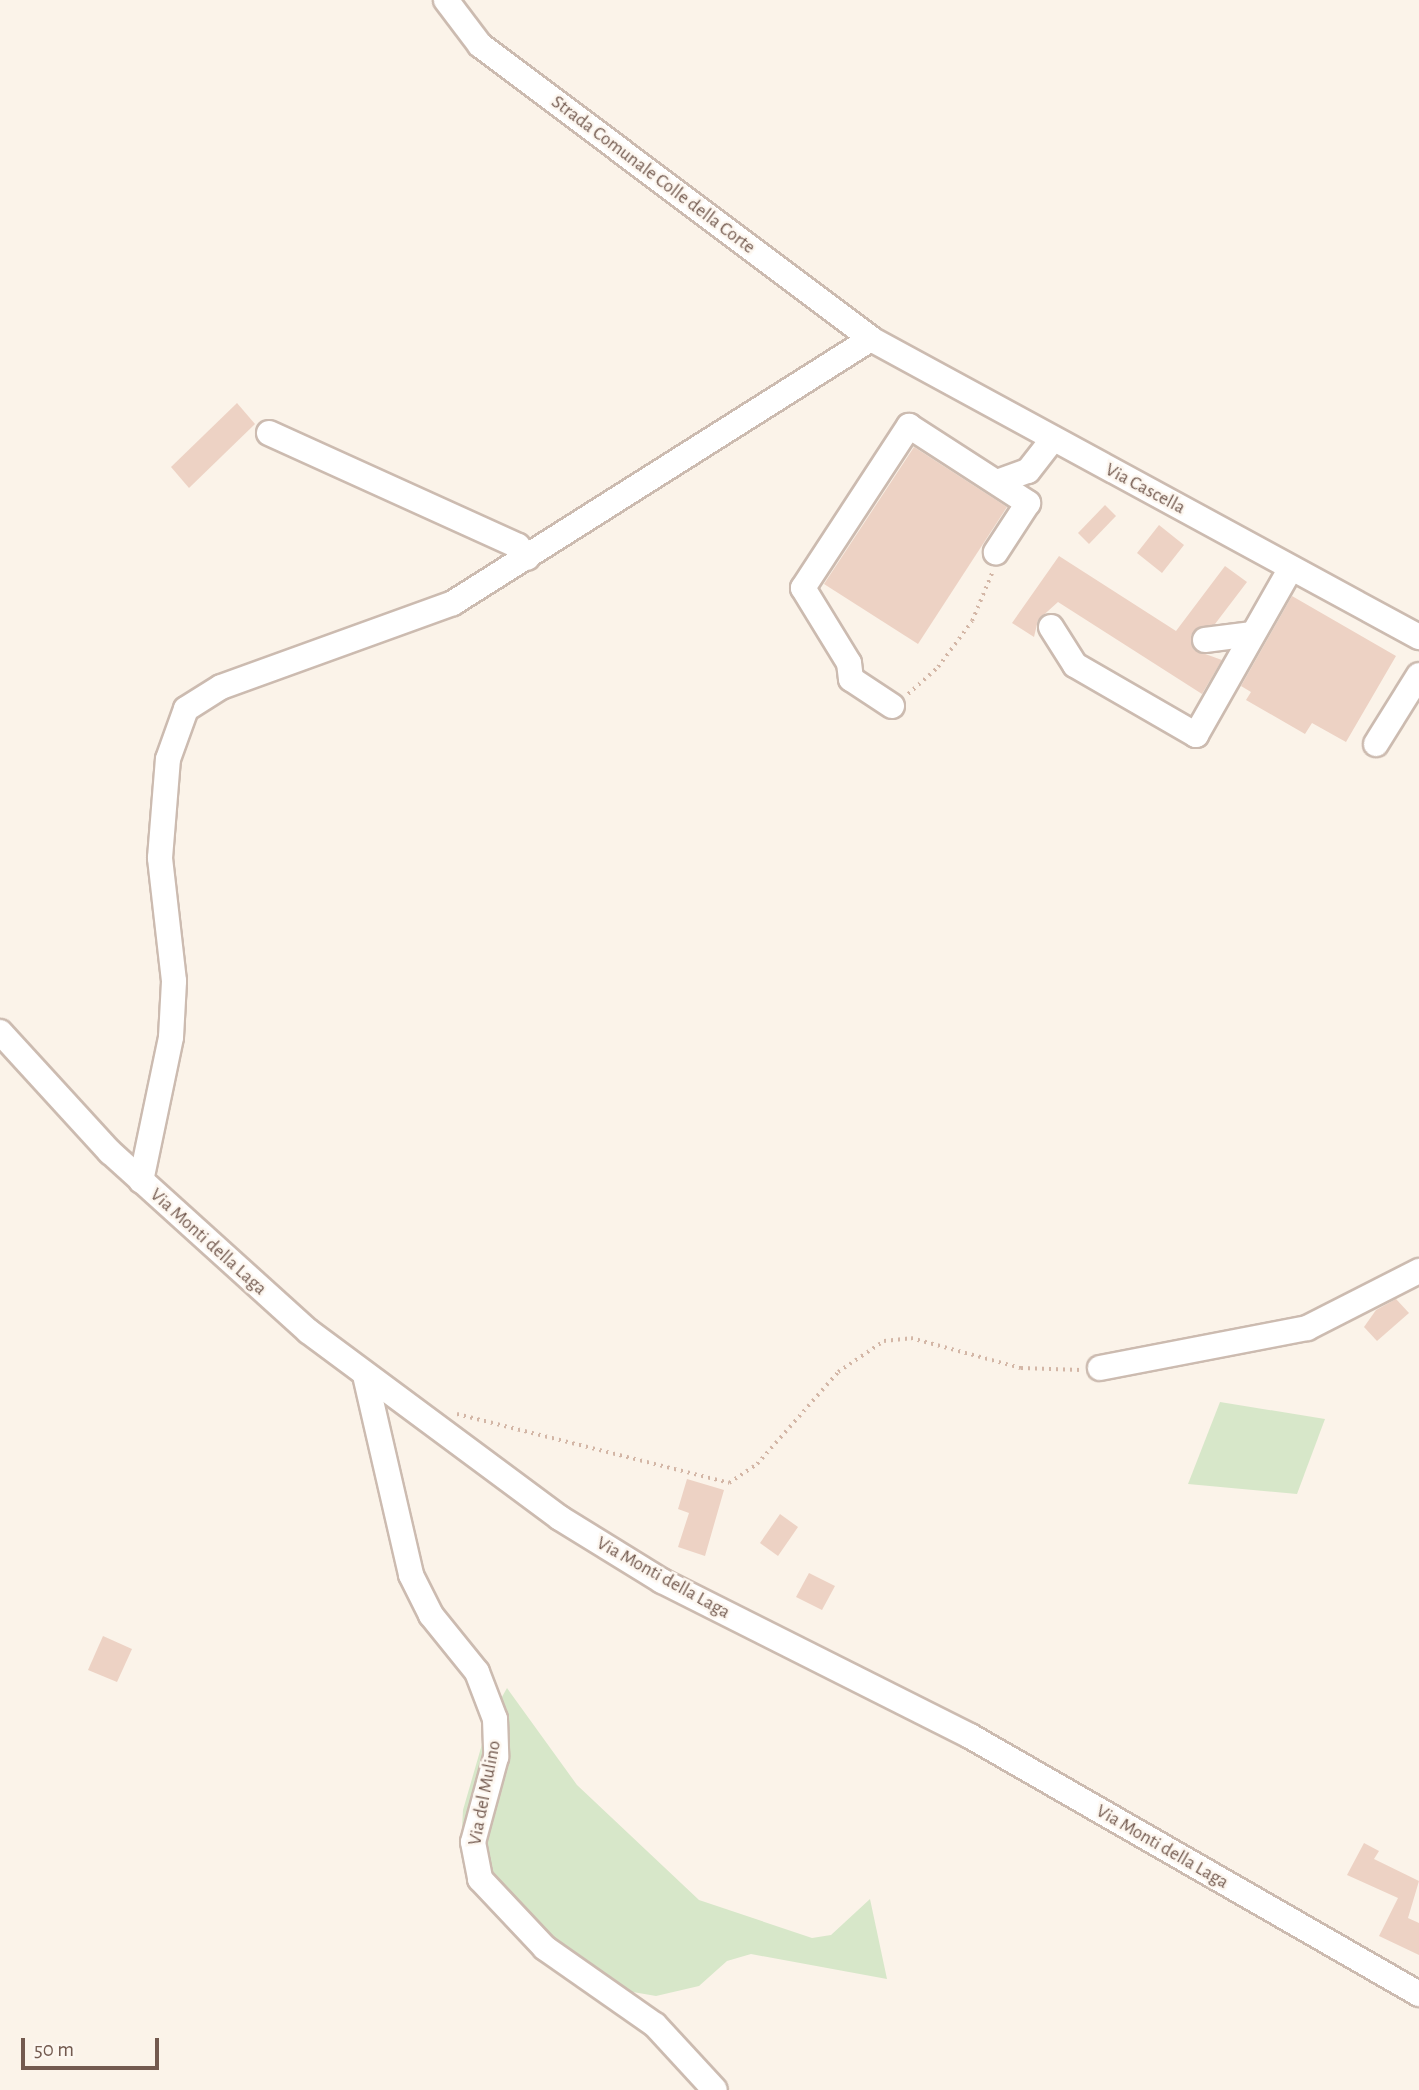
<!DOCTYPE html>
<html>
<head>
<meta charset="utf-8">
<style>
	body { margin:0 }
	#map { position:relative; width:1419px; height:2090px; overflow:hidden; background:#fbf3e9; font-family:"Alegreya Sans",sans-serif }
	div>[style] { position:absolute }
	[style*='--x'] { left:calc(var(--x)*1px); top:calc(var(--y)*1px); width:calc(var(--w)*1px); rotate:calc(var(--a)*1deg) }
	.green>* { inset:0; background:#d7e7c9 }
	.building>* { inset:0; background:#edd2c4 }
	.path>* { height:3.5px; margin-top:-1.75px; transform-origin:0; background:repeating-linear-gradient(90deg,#d3b6a6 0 2px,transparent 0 7px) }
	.roads { filter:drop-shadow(2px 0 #ccbbb0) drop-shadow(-2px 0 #ccbbb0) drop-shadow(0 2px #ccbbb0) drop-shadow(0 -2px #ccbbb0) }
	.minor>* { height:24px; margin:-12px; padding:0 12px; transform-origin:12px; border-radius:12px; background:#fff }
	span { translate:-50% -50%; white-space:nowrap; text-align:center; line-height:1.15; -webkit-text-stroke:5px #fdf7f0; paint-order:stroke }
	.street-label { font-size:19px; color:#735a4f }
	.scale { position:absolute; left:21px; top:2038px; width:138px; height:32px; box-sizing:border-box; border:4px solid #735a4f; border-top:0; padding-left:9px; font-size:21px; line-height:24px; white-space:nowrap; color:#735a4f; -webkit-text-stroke:5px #fdf7f0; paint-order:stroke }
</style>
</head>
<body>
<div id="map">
	<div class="green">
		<i style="clip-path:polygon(1220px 1402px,1325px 1419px,1297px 1494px,1188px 1484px)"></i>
		<i style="clip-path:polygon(507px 1688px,577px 1785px,699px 1900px,812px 1938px,831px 1935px,870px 1899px,887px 1979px,751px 1954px,727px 1961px,699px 1986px,656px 1996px,627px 1991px,507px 1908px,461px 1846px,463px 1810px,489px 1720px)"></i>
	</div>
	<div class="building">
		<i style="clip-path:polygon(237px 403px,255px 424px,189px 488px,171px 467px)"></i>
		<i style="clip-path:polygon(914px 447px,1007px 507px,918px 644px,824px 584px)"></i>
		<i style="clip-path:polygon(1105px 505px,1116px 516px,1089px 544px,1078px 533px)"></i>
		<i style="clip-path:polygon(1159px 525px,1184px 545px,1162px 573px,1137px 553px)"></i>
		<i style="clip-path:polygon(1059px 556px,1176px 631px,1225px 566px,1247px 582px,1215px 624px,1191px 635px,1194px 650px,1222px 660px,1202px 694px,1058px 602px,1038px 620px,1034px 637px,1012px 623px)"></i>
		<i style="clip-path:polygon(1292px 596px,1396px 656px,1346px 742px,1312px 723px,1305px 734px,1246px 700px,1251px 692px,1241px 686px)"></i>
		<i style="clip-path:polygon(1396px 1299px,1409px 1313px,1377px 1341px,1364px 1327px,1376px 1310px)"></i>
		<i style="clip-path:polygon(687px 1479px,724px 1490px,705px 1556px,678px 1547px,689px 1513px,678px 1509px)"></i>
		<i style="clip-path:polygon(780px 1514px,798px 1527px,778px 1556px,760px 1543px)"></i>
		<i style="clip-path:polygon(809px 1573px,835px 1586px,822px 1610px,796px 1597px)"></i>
		<i style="clip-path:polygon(103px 1636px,132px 1649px,117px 1682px,88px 1670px)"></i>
		<i style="clip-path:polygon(1364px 1843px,1379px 1851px,1374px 1859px,1419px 1881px,1408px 1918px,1419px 1923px,1419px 1955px,1379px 1936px,1398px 1898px,1347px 1875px)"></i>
	</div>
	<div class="path">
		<i style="--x:908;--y:694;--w:40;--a:-42"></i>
		<i style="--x:938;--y:667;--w:57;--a:-53.5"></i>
		<i style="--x:972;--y:621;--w:52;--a:-67.4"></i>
		<i style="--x:457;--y:1414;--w:281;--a:14.2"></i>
		<i style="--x:729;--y:1483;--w:34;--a:-34"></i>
		<i style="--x:757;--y:1464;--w:123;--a:-48.6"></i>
		<i style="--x:838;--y:1372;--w:55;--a:-34"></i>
		<i style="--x:884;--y:1341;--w:27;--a:-6"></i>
		<i style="--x:911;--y:1338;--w:114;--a:15.3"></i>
		<i style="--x:1021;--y:1368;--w:60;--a:1.9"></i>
	</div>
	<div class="roads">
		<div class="minor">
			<i style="--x:446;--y:0;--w:56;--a:52.9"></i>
			<i style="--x:480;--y:45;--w:489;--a:36.9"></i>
			<i style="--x:871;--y:339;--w:624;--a:28.54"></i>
			<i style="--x:269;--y:433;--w:273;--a:24.4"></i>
			<i style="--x:518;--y:546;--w:15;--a:53"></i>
			<i style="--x:997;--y:482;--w:33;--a:-20"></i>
			<i style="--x:1028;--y:471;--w:41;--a:-52"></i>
			<i style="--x:1051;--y:627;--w:45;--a:57.7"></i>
			<i style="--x:1075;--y:665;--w:140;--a:30"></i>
			<i style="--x:1196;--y:735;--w:192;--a:-60.4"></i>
			<i style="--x:1205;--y:640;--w:46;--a:-7.4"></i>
			<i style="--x:892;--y:706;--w:49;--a:-146.6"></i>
			<i style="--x:851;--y:679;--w:16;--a:-97"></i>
			<i style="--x:849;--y:663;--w:88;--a:-121.5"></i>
			<i style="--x:803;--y:588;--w:194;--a:-56.8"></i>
			<i style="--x:909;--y:426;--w:142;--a:32.9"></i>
			<i style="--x:1028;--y:503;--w:59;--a:123.1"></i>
			<i style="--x:1376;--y:744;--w:81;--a:-58.1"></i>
			<i style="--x:0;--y:1032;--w:163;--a:47.5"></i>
			<i style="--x:110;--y:1152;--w:267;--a:42.1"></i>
			<i style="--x:308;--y:1331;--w:314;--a:36.6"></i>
			<i style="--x:560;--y:1518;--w:120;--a:31.7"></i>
			<i style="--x:662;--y:1581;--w:345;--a:26.7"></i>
			<i style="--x:970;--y:1736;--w:518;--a:29.88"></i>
			<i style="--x:141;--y:1181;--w:147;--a:-78.2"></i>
			<i style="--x:171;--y:1037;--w:56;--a:-86.9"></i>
			<i style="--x:174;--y:981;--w:124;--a:-96.5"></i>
			<i style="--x:160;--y:858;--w:99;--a:-85.4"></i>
			<i style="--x:168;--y:759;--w:53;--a:-70.2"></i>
			<i style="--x:186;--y:709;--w:41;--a:-32.2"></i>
			<i style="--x:221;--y:687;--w:247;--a:-19.9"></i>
			<i style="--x:453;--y:603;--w:494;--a:-32.3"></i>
			<i style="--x:1100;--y:1368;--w:211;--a:-10.9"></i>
			<i style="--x:1307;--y:1328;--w:126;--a:-27"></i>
			<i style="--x:365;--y:1375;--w:205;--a:77"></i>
			<i style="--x:411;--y:1575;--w:45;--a:63.4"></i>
			<i style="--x:431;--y:1615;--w:73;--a:51.1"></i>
			<i style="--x:477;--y:1672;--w:50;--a:69"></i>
			<i style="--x:495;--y:1719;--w:38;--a:88"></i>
			<i style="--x:496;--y:1757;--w:88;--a:105.1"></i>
			<i style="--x:473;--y:1842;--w:38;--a:79"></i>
			<i style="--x:480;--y:1879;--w:95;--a:46.7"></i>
			<i style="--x:545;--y:1948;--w:134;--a:35"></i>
			<i style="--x:655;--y:2025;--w:88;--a:47.3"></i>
		</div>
	</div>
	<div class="street-label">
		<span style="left:653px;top:175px;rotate:37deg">Strada Comunale Colle della Corte</span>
		<span style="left:1145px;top:489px;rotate:28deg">Via Cascella</span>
		<span style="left:208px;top:1242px;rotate:42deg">Via Monti della Laga</span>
		<span style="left:663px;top:1578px;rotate:29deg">Via Monti della Laga</span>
		<span style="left:485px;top:1793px;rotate:-79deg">Via del Mulino</span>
		<span style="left:1162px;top:1847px;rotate:30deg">Via Monti della Laga</span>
	</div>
	<div class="scale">50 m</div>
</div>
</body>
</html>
